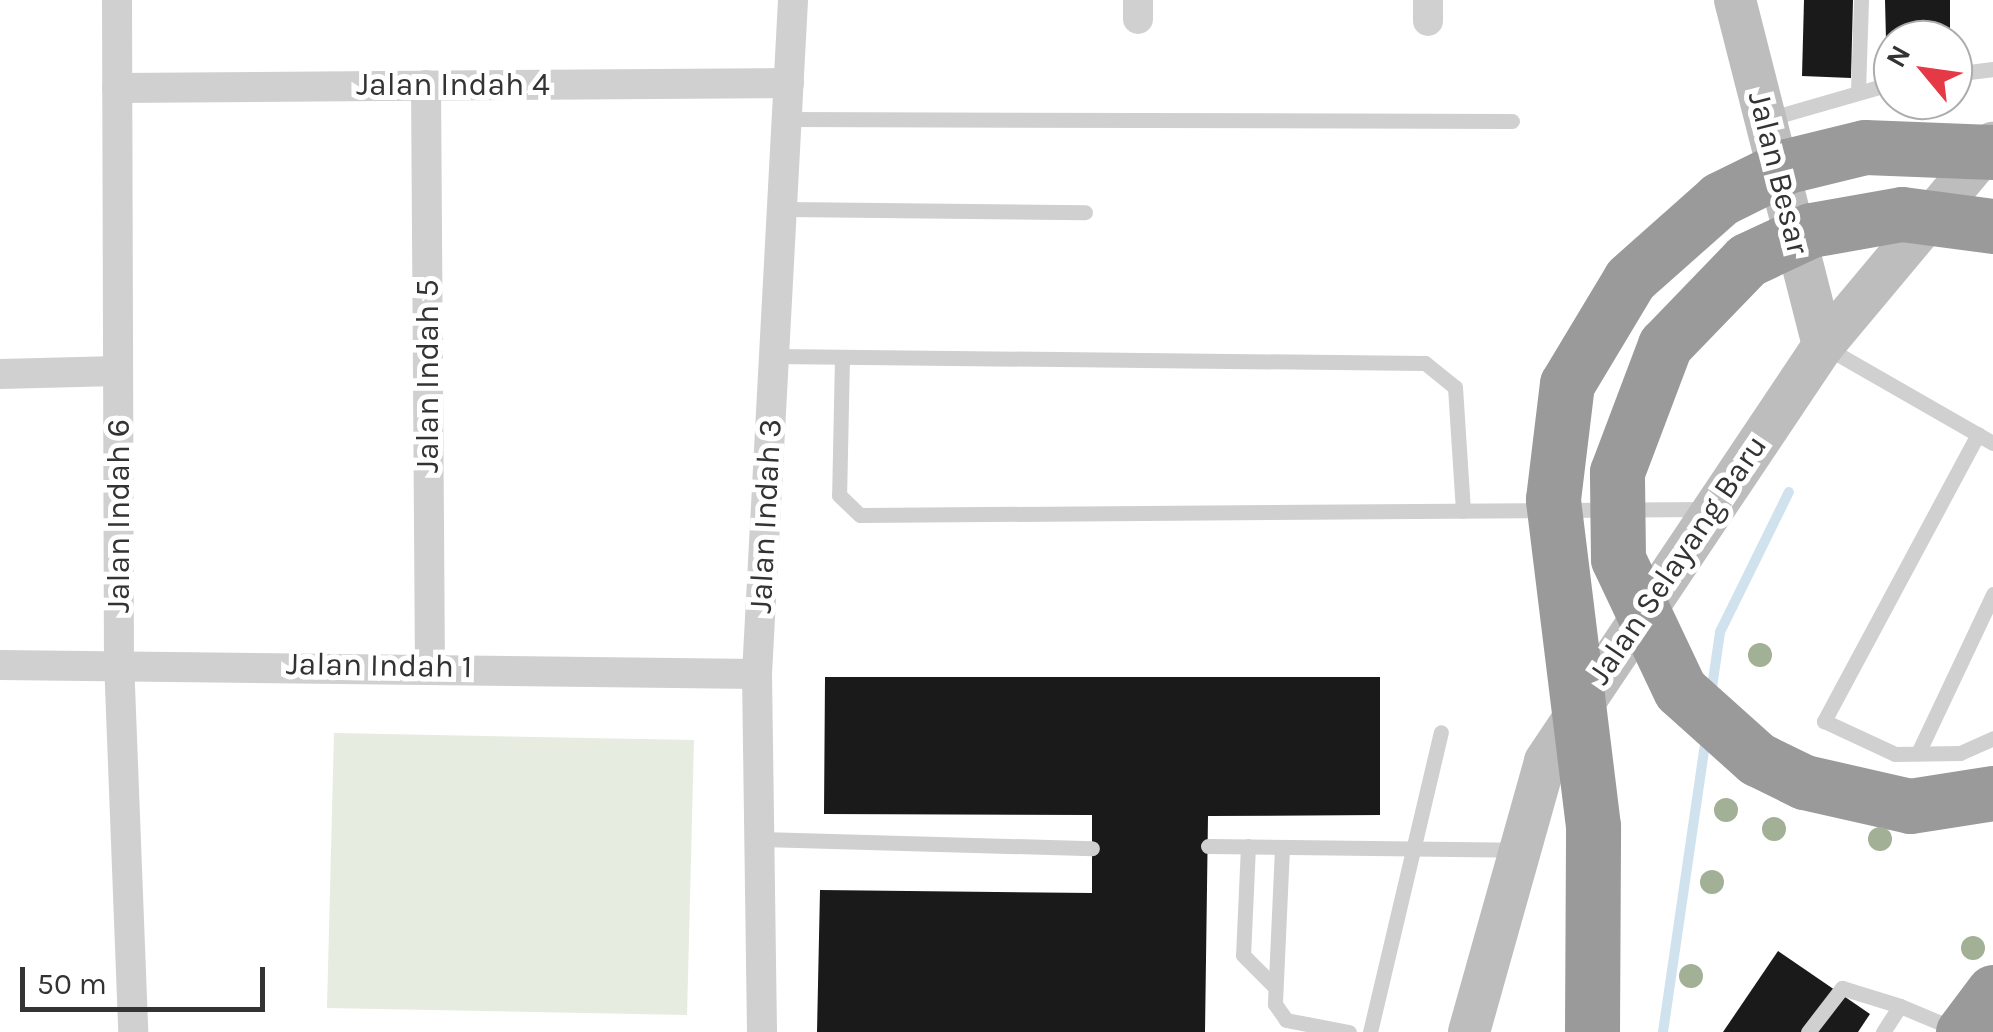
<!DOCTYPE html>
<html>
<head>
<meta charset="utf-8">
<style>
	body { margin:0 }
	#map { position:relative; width:1993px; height:1032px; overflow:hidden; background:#fff; font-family:Karla,sans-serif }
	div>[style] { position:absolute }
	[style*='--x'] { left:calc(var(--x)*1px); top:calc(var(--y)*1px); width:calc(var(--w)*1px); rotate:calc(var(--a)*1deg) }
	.green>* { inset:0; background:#e6ecdf }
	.stream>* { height:10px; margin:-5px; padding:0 5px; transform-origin:5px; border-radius:5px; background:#cfe2ee }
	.building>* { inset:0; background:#1a1a1a }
	.lane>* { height:15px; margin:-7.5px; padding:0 7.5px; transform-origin:7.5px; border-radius:7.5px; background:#d0d0d0 }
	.street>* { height:30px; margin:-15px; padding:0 15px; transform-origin:15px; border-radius:15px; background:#d0d0d0 }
	.secondary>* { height:42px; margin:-21px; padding:0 21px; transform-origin:21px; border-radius:21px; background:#bdbdbd }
	.highway>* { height:55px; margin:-27.5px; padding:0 27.5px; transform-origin:27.5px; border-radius:27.5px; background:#9a9a9a }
	.highway-bridge>* { height:55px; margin:-27.5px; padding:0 27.5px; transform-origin:27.5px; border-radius:27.5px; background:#9a9a9a }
	.trees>* { width:24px; height:24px; margin:-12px; border-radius:50%; background:#a2b095 }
	span { translate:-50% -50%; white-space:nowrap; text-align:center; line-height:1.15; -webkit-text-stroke:10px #fff; paint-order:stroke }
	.street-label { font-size:32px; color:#333 }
	.north { position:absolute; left:1873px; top:20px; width:100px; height:100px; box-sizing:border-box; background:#fff; border:2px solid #adadad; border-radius:50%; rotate:299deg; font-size:28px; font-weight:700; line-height:40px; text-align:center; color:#333 }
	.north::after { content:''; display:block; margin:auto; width:35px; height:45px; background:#e63946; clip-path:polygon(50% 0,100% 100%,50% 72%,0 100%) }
	.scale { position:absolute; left:20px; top:967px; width:245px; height:45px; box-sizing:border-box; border:5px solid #333; border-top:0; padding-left:12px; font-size:30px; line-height:35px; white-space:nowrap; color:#333; -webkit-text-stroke:8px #fff; paint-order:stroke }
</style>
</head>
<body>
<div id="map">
	<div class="green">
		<i style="clip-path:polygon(334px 733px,694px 740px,687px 1015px,327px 1008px)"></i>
	</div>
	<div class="stream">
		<i style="--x:1711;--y:694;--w:63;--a:-81.7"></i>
		<i style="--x:1720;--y:632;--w:156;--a:-63.8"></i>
		<i style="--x:1663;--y:1032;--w:299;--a:-81.7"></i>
	</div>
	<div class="building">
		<i style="clip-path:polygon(1804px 0,1853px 0,1851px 78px,1802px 76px)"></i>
		<i style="clip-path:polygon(1885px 0,1950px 0,1950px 39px,1886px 40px)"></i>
		<i style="clip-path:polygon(825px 677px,1380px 677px,1380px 815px,1208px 816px,1205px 1032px,817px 1032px,820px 890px,1092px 893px,1092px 815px,824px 814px)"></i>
		<i style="clip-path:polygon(1778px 951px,1870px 1014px,1858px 1032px,1723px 1032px)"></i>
	</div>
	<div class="lane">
		<i style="--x:1953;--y:74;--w:40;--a:-7.1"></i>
		<i style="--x:1858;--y:91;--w:91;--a:-88.1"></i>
		<i style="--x:787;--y:119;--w:725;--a:0.16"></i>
		<i style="--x:1768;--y:119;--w:130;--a:-16.1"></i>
		<i style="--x:785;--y:209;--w:300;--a:0.6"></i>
		<i style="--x:1827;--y:348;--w:191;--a:29.8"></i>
		<i style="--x:774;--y:356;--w:651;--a:0.62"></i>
		<i style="--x:1425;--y:363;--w:38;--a:39"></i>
		<i style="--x:1455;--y:387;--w:124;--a:86.3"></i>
		<i style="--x:842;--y:357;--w:138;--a:91.2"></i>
		<i style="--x:839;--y:495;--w:29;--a:44"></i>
		<i style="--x:860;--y:515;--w:847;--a:-0.41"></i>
		<i style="--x:1978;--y:434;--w:326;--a:118.2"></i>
		<i style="--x:1824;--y:721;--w:78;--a:24.9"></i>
		<i style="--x:1895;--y:754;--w:65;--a:-0.9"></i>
		<i style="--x:1960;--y:753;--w:36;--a:-24"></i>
		<i style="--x:1918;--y:753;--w:176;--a:-64.7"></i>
		<i style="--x:761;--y:839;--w:331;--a:1.6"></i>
		<i style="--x:1208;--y:846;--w:307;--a:0.7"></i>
		<i style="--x:1248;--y:846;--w:109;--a:92.6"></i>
		<i style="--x:1243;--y:955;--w:44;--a:45"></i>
		<i style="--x:1282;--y:848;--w:156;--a:92.6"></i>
		<i style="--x:1275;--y:1004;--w:19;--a:55"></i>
		<i style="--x:1286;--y:1020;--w:64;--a:10.8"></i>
		<i style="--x:1370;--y:1032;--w:308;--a:-76.7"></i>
		<i style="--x:1808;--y:1032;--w:56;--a:-52.3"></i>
		<i style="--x:1842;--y:988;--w:61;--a:17.2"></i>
		<i style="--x:1883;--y:1032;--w:31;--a:-57"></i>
		<i style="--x:1900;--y:1006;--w:60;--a:22.7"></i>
	</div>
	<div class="street">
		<i style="--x:117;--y:0;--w:660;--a:89.83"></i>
		<i style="--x:119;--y:660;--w:372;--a:87.8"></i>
		<i style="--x:1138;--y:19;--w:19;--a:-90"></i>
		<i style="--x:1428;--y:21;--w:21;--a:-90"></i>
		<i style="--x:426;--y:85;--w:582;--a:89.61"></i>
		<i style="--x:117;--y:88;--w:672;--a:-0.43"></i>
		<i style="--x:0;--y:374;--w:118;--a:-1.5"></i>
		<i style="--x:0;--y:665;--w:757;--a:0.68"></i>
		<i style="--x:762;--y:1032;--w:358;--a:-90.8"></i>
		<i style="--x:757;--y:674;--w:675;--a:-86.94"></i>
	</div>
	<div class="secondary">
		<i style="--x:1735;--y:0;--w:357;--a:75.7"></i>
		<i style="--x:1469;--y:1032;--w:281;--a:-74.3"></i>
		<i style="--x:1545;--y:761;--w:500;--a:-56.2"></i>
		<i style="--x:1823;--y:346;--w:265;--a:-50.1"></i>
	</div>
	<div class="highway">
		<i style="--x:1910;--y:806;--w:84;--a:-8.9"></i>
		<i style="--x:1963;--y:1032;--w:50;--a:-53.1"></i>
	</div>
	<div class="highway-bridge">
		<i style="--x:1910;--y:806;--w:109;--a:-167.2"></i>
		<i style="--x:1804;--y:782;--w:52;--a:-153.9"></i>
		<i style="--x:1757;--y:759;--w:103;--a:-138.1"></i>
		<i style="--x:1680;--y:690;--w:145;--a:-115.3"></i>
		<i style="--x:1618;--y:559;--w:87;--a:-90.7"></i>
		<i style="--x:1617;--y:472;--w:136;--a:-69.3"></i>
		<i style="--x:1665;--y:345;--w:118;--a:-46"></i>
		<i style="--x:1747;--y:260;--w:71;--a:-25.1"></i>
		<i style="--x:1811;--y:230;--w:92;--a:-10"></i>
		<i style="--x:1902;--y:214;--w:92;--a:7.5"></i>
		<i style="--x:1592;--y:1032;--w:206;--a:-89.7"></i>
		<i style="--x:1593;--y:826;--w:329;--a:-97"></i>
		<i style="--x:1553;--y:499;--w:116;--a:-83.1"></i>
		<i style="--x:1567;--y:384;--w:122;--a:-59"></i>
		<i style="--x:1630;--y:279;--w:120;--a:-41.6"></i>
		<i style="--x:1720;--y:199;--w:75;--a:-26.2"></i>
		<i style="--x:1787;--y:166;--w:80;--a:-13.7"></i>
		<i style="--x:1865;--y:147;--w:128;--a:2.2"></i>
	</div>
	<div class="trees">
		<i style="left:1760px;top:655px"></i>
		<i style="left:1726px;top:810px"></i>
		<i style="left:1774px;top:829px"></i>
		<i style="left:1880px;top:839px"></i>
		<i style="left:1712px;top:882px"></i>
		<i style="left:1973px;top:948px"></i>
		<i style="left:1691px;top:976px"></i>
	</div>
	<div class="street-label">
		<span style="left:453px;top:85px">Jalan Indah 4</span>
		<span style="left:1778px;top:173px;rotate:76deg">Jalan Besar</span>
		<span style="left:428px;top:376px;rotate:-90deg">Jalan Indah 5</span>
		<span style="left:119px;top:516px;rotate:-90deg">Jalan Indah 6</span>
		<span style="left:766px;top:516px;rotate:-87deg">Jalan Indah 3</span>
		<span style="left:1678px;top:560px;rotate:-56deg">Jalan Selayang Baru</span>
		<span style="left:379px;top:666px;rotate:1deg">Jalan Indah 1</span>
	</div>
	<div class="north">N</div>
	<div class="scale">50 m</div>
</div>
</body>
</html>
